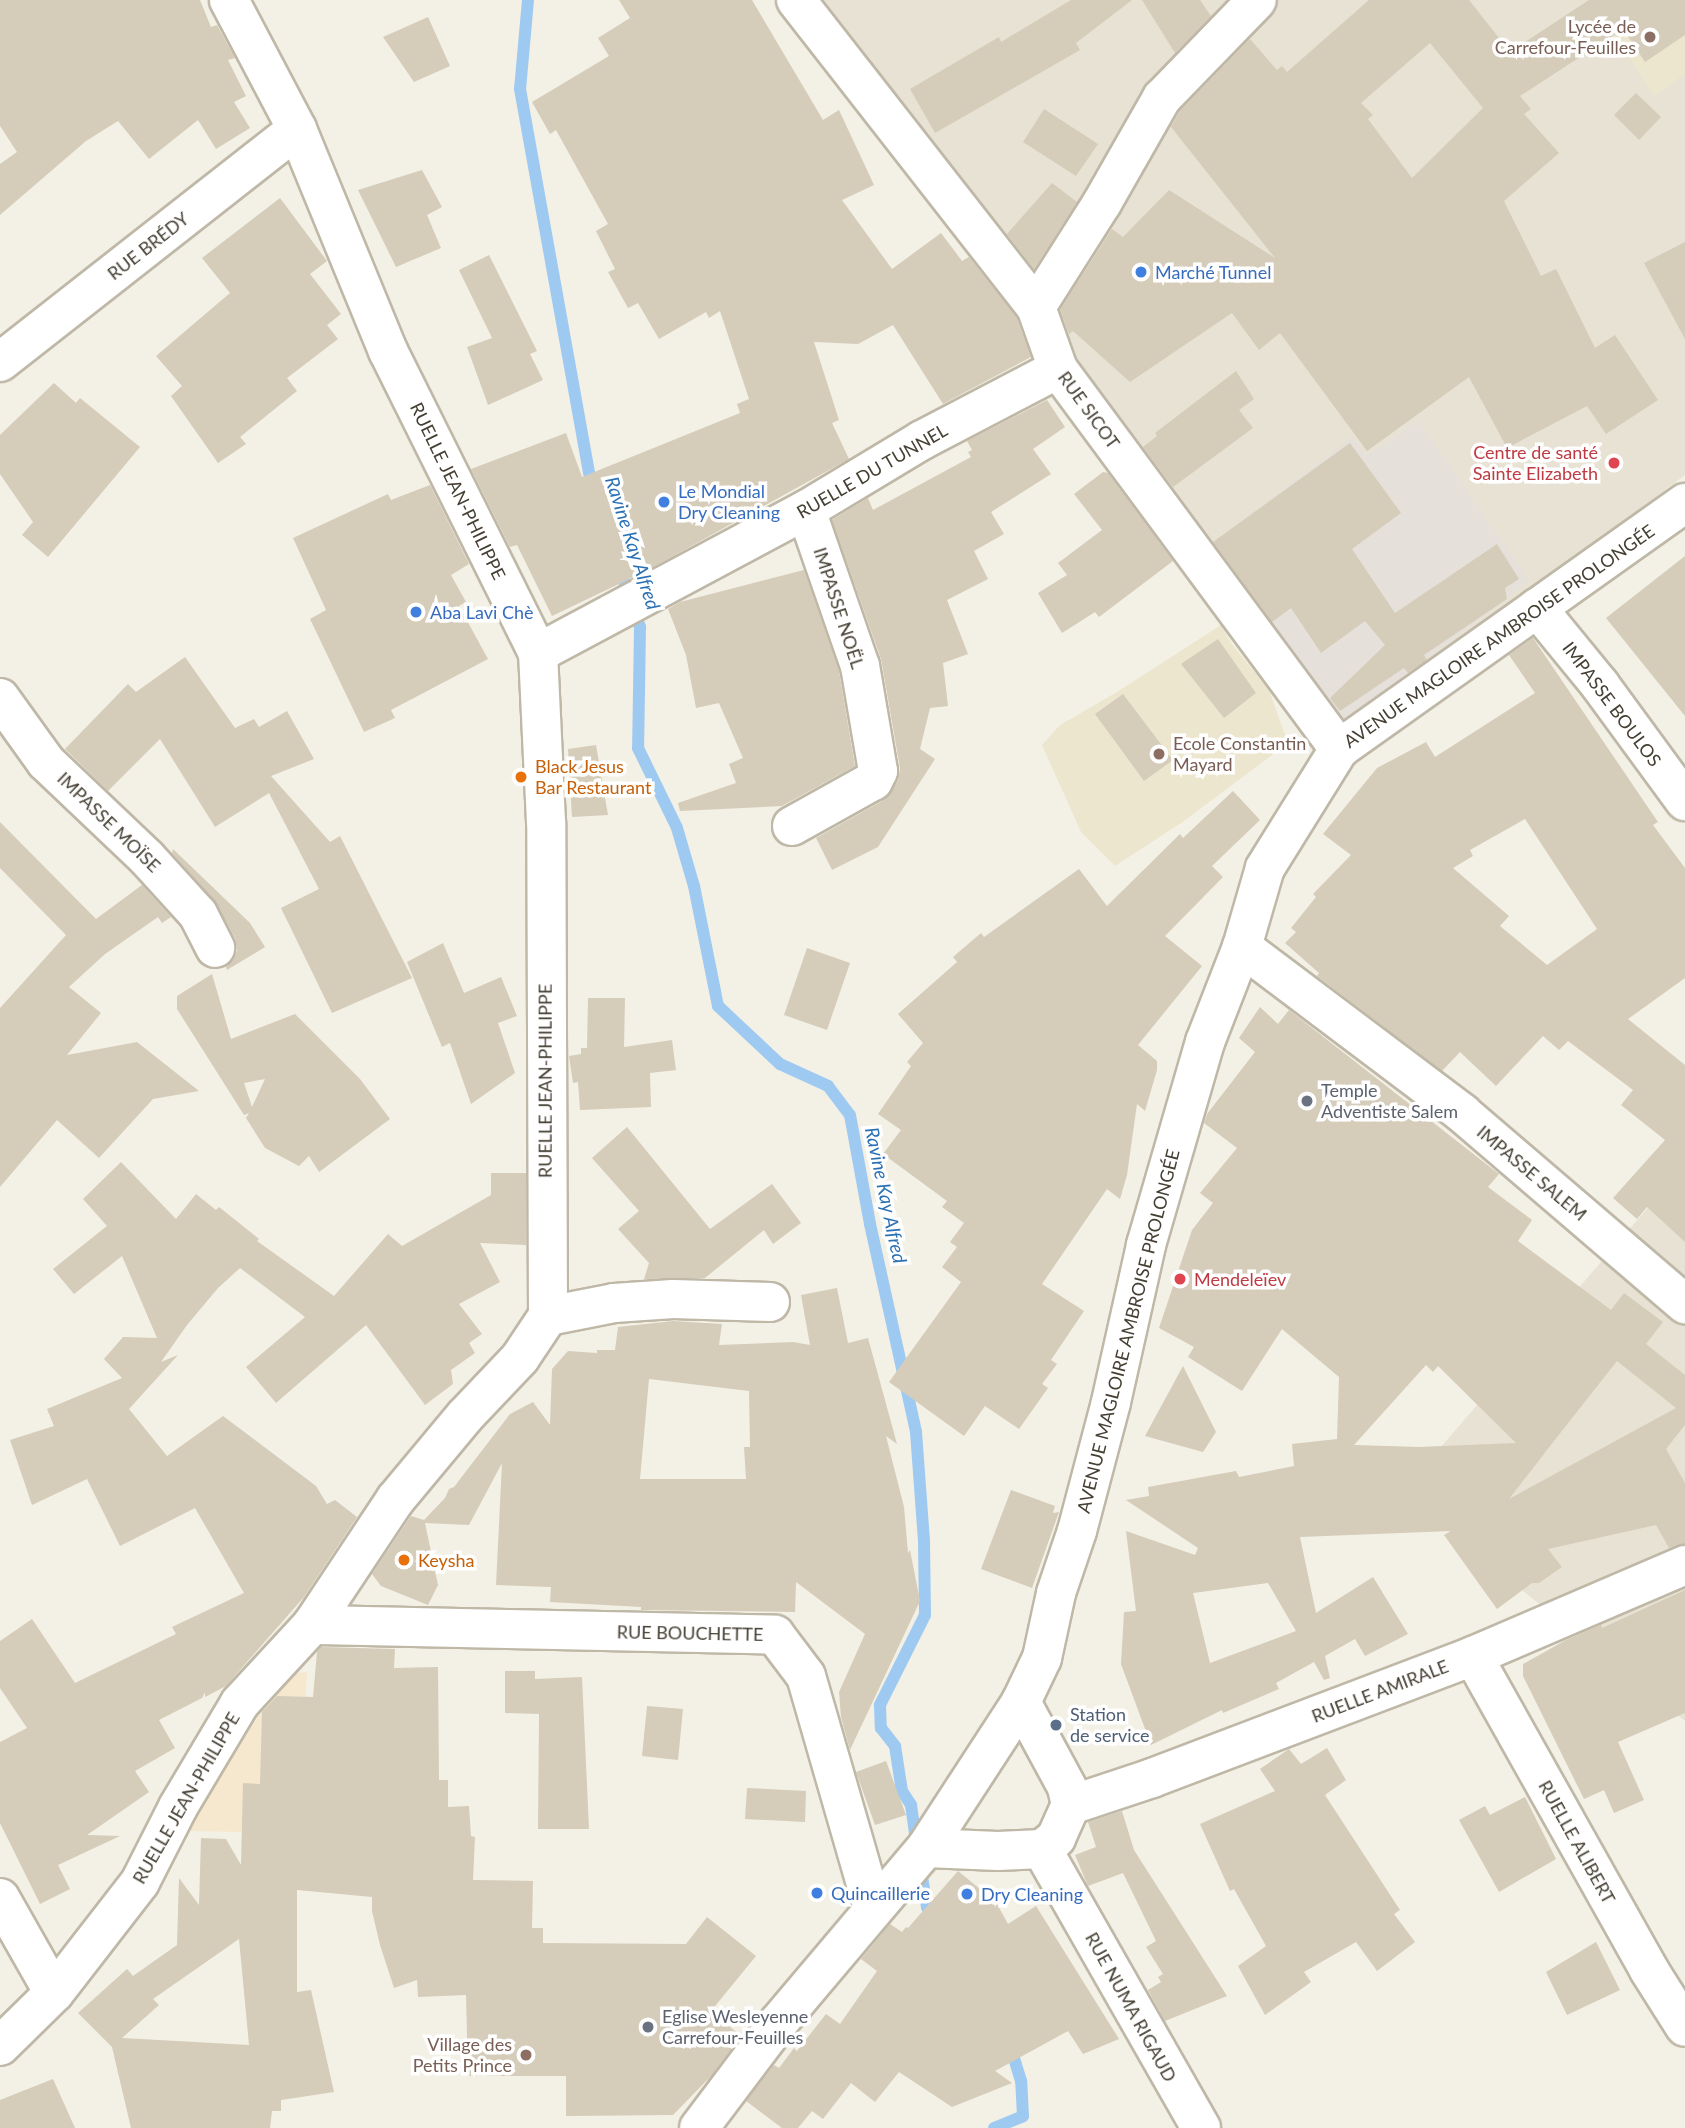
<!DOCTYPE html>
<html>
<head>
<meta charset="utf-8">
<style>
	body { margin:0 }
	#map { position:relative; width:1685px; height:2128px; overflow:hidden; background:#f3f0e5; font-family:Lato,sans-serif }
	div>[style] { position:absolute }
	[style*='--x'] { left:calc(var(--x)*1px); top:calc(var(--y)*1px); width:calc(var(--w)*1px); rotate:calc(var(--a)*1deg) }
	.residential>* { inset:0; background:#e7e2d3 }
	.commercial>* { inset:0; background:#f6e8cf }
	.industrial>* { inset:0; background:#e5e1da }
	.education>* { inset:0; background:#ede6ce }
	.stream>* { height:12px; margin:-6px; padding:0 6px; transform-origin:6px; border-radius:6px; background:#9ecaf2 }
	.building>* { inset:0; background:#d5ccba }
	.roads { filter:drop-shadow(2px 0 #bfb8a7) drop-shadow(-2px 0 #bfb8a7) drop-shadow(0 2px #bfb8a7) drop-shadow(0 -2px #bfb8a7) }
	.minor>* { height:38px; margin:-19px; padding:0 19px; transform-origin:19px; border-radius:19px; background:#fff }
	.dots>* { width:19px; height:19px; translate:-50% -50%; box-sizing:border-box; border:4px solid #fff; border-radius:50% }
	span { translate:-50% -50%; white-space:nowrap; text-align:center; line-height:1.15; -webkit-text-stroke:7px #fff; paint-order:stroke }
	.education-label { font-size:18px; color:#785e54 }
	.right { translate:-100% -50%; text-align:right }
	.left { translate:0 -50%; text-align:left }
	.street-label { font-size:18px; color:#464034 }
	.shop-label { font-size:18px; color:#366cbe }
	.health-label { font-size:18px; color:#be3a42 }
	.food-label { font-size:18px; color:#c56008 }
	.worship-label { font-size:18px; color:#5b616d }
	.service-label { font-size:18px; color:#4e5e75 }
	.water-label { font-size:19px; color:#2a70b5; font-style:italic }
</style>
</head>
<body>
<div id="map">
	<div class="residential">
		<i style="clip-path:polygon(787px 0,1685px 0,1685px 475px,1340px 733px)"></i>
		<i style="clip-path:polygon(1685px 1165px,1685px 1721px,1401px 1493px)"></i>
	</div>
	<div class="commercial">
		<i style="clip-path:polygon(307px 1672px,298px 1833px,185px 1831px,285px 1674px)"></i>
	</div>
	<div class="industrial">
		<i style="clip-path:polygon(1419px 421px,1529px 581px,1341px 725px,1208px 546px,1353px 437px,1366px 456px)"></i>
	</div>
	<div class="education">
		<i style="clip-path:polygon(1592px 0,1685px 0,1685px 74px,1654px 96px)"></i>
		<i style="clip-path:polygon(1221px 625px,1231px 643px,1269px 690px,1288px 743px,1184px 821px,1115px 866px,1081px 832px,1042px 745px,1060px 725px,1117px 692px)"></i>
	</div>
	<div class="stream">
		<i style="--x:528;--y:0;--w:89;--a:95.1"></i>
		<i style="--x:520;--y:89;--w:407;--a:79.8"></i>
		<i style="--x:619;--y:567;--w:64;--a:70.7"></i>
		<i style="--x:640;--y:627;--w:121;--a:90.9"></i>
		<i style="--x:638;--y:748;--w:89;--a:64"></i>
		<i style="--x:677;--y:828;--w:60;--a:73.7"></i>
		<i style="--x:694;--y:886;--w:122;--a:78.7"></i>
		<i style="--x:718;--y:1006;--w:85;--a:43.1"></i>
		<i style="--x:780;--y:1064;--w:53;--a:24.6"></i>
		<i style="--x:828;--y:1086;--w:36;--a:53"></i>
		<i style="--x:850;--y:1115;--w:111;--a:79.6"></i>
		<i style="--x:870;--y:1224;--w:213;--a:77.5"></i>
		<i style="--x:916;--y:1432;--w:110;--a:85.8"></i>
		<i style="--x:924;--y:1542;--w:73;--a:89.2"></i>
		<i style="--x:925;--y:1615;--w:101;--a:116.6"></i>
		<i style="--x:880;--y:1705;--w:23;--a:88"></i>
		<i style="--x:881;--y:1728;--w:23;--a:52"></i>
		<i style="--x:895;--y:1746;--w:46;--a:81.2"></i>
		<i style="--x:902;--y:1791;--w:17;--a:57"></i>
		<i style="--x:911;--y:1805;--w:42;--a:81.9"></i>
		<i style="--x:920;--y:1865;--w:43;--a:80.5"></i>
		<i style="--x:927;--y:1907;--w:16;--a:50"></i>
		<i style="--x:994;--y:2128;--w:31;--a:-22"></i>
		<i style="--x:1023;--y:2116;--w:35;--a:-93"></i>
		<i style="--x:1021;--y:2081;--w:38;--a:-107"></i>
	</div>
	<div class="building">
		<i style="clip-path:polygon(0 0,200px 0,211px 27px,217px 25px,235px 58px,228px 60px,246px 96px,234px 102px,250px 128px,216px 149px,198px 120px,149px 159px,118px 121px,86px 141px,0 215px,0 164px,17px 152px,0 126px)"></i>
		<i style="clip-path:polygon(619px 0,752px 0,823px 120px,839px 110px,874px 185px,842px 200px,892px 269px,941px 233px,962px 261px,969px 257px,1017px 318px,1031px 357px,943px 404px,893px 325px,858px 344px,814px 342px,839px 420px,832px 423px,849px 459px,646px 571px,552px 616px,517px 545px,510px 547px,471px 469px,566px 433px,582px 477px,740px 413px,737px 404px,749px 399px,720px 311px,709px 318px,706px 312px,659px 339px,638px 303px,628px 308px,608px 272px,615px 269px,596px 231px,608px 224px,556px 130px,550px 134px,532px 102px,609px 56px,598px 38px,630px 18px)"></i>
		<i style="clip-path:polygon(1071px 0,1132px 0,1076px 43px,1080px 50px,935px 133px,910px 89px,999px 37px,1001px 42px)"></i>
		<i style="clip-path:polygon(1142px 0,1200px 0,1211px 16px,1175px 53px)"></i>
		<i style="clip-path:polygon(evenodd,1369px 0,1469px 0,1510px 52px,1589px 0,1685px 0,1685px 35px,1645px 62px,1623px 29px,1520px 96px,1531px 109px,1524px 114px,1559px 153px,1504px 201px,1541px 276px,1556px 269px,1595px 348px,1615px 335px,1658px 400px,1606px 434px,1587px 406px,1507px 448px,1469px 377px,1367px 451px,1280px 333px,1259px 350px,1232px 313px,1130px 382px,1073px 331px,1069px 334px,1060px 310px,1112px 229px,1123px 237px,1169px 190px,1275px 258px,1171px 127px,1180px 111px,1250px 39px,1277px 70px,1282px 66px,1287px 72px,1369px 0,1430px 43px,1483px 108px,1412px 178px,1368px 119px,1373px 115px,1361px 103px,1430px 43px)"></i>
		<i style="clip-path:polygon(428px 17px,450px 66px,414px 82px,383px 37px)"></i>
		<i style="clip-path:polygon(1636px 93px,1661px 117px,1639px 140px,1614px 115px)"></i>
		<i style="clip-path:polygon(1044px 109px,1098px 144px,1076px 176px,1023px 142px)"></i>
		<i style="clip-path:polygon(422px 170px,442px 207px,427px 215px,441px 248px,396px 267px,358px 190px)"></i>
		<i style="clip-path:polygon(1052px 183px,1077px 202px,1034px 269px,1007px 234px)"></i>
		<i style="clip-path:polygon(280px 198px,327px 261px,310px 274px,341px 314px,327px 325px,338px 339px,287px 378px,297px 391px,240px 437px,246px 444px,218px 463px,171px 396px,182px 386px,156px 356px,230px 293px,202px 258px)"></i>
		<i style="clip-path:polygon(1685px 242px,1685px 339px,1644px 263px)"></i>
		<i style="clip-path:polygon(489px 255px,537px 351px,530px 354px,543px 380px,488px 405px,467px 347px,492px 338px,459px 270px)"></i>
		<i style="clip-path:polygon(1236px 371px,1254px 399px,1239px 410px,1253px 428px,1173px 487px,1143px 447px,1157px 436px,1155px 433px)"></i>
		<i style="clip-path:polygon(54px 383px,76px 403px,80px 398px,140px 447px,48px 557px,22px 535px,33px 522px,0 474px,0 435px)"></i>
		<i style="clip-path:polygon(1047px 400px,1065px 427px,1033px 449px,1051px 474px,991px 512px,1004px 534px,974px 551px,988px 579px,947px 600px,968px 654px,943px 663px,948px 706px,930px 708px,920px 749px,935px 759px,878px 847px,832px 870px,816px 838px,884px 800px,898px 781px,900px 768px,881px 659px,832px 520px,868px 498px,873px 510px,971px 457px,968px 452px,972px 450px,967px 441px)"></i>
		<i style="clip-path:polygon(1350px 443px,1401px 513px,1352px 549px,1395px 613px,1497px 544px,1519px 579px,1505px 588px,1507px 599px,1424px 655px,1427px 660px,1408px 673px,1404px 668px,1340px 711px,1330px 698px,1385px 645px,1365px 621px,1321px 653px,1291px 608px,1272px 622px,1213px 542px)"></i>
		<i style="clip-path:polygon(1103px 472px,1108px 473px,1173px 561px,1099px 617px,1095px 612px,1062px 633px,1038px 593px,1067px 575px,1058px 563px,1102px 530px,1074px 494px)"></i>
		<i style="clip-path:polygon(430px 485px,469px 564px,451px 575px,466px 602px,459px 606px,488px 659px,391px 710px,395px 718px,364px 732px,310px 619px,326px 610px,293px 538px,388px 494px,391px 500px)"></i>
		<i style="clip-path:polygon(1685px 556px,1685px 716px,1606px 618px)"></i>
		<i style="clip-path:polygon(804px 570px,839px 671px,855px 766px,782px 806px,680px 811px,678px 803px,736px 783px,729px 764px,743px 758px,719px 703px,696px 708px,686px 655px,668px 609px,680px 602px)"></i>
		<i style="clip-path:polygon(evenodd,1533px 638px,1658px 822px,1653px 825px,1685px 868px,1685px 978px,1628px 1019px,1685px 1065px,1685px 1242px,1647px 1207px,1637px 1219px,1613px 1198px,1665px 1140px,1621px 1105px,1633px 1090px,1568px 1041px,1559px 1050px,1543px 1036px,1496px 1086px,1460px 1052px,1442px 1071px,1317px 976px,1319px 973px,1285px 943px,1296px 932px,1291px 928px,1316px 897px,1313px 894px,1351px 855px,1323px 834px,1377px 768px,1426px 742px,1435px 757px,1535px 693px,1509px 655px,1533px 638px,1525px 819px,1597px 929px,1547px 965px,1500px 926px,1509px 916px,1453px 868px,1473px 856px,1470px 850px,1525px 819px)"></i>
		<i style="clip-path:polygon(1218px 639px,1256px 693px,1224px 718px,1181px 664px)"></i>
		<i style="clip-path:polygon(185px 657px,235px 728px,254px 719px,259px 727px,287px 711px,314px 759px,271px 776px,330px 842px,340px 836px,412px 978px,332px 1013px,281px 908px,319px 889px,269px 793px,215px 827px,160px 739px,108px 791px,65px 749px,128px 684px,136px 692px)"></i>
		<i style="clip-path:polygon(1123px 694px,1173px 760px,1144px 781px,1095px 714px)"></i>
		<i style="clip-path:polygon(596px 745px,608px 815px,572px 817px,568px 749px)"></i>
		<i style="clip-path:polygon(1233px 791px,1260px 820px,1212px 866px,1223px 877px,1165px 936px,1202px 966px,1138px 1045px,1157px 1061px,1157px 1070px,1145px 1111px,1137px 1104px,1127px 1175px,1120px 1199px,1107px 1189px,1042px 1284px,1084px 1311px,1051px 1360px,1057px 1364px,1042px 1384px,1048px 1388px,1019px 1429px,985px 1406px,964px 1436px,889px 1382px,961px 1282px,942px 1267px,957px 1247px,950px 1242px,964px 1223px,942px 1207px,947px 1201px,883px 1154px,901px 1130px,878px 1114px,911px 1066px,907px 1062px,923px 1043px,898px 1014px,957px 962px,953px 957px,981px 933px,984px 937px,1079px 869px,1107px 906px,1180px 834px,1183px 838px)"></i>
		<i style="clip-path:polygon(0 822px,96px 919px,142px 885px,171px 917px,162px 923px,158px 917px,105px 954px,69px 987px,101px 1013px,67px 1055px,137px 1042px,199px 1091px,153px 1099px,99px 1158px,57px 1120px,0 1187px,0 1008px,66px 935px,0 868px)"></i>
		<i style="clip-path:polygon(173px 849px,250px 923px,265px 947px,227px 970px,226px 967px,234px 959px,237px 950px,235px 938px,214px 900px,172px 853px)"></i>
		<i style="clip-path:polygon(443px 943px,464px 993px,501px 977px,517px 1016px,498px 1023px,515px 1073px,471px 1104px,450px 1043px,442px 1047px,407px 962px)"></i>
		<i style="clip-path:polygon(807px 948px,850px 963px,827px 1030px,784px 1015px)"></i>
		<i style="clip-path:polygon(evenodd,212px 974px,231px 1039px,295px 1014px,360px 1079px,390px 1119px,319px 1172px,309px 1156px,299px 1166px,265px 1148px,246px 1118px,249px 1113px,244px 1115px,177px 1009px,177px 996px,212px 974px,265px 1079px,252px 1107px,244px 1083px,265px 1079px)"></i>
		<i style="clip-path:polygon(588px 998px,625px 998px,624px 1047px,672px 1040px,676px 1070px,650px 1073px,651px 1107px,580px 1110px,578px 1082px,573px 1083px,569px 1056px,581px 1054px,581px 1048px,587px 1048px)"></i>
		<i style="clip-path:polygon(evenodd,1260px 1007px,1278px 1024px,1289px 1010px,1499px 1174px,1488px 1187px,1532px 1220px,1518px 1241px,1611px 1310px,1624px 1293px,1663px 1322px,1646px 1344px,1685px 1375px,1685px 1425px,1666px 1449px,1685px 1483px,1685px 1544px,1669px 1548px,1656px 1525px,1548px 1549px,1562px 1567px,1539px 1583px,1532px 1583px,1497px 1609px,1444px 1535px,1451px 1531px,1300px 1537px,1316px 1613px,1373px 1577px,1408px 1634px,1365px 1656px,1355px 1639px,1325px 1656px,1330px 1678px,1324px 1680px,1314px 1662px,1276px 1683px,1279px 1689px,1223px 1713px,1222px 1710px,1151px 1745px,1121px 1664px,1124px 1612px,1136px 1611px,1126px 1531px,1195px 1555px,1198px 1548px,1126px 1500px,1149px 1496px,1148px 1487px,1236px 1471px,1239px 1477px,1294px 1466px,1292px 1444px,1337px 1439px,1339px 1377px,1282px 1329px,1242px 1391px,1188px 1357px,1194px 1347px,1159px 1328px,1192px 1230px,1213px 1203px,1200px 1193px,1237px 1148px,1204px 1123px,1207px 1114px,1255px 1052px,1239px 1038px,1260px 1007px,1617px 1361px,1676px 1408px,1509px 1499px,1554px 1441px,1617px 1361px,1260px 1007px,1426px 1365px,1433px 1372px,1438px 1366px,1516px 1443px,1419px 1447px,1354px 1445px,1426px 1365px,1260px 1007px,1268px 1583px,1296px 1631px,1210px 1663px,1193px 1593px,1268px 1583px)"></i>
		<i style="clip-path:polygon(627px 1127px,710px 1229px,772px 1184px,801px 1223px,773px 1244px,764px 1230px,705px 1278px,644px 1279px,649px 1263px,618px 1229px,639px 1211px,592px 1158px)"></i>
		<i style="clip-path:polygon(121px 1162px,176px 1219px,196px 1194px,216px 1210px,219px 1207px,259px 1239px,257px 1241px,334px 1296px,388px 1234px,402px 1246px,491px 1195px,491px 1173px,526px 1173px,526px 1245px,480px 1243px,500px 1282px,459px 1304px,482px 1334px,469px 1343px,475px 1353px,451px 1370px,453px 1384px,425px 1405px,366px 1325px,276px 1403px,246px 1367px,305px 1317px,240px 1268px,218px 1288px,187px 1325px,161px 1362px,178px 1355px,129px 1409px,167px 1456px,223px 1416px,316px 1486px,327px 1504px,335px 1500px,357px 1517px,304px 1597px,226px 1686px,205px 1697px,205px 1692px,202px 1698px,159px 1720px,175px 1748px,135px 1771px,149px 1792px,87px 1835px,120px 1836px,58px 1865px,70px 1889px,40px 1904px,0 1823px,0 1742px,27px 1728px,0 1688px,0 1641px,32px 1619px,75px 1683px,176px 1634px,172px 1627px,244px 1593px,195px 1508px,120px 1546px,87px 1479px,32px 1505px,10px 1440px,54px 1426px,47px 1409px,122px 1378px,104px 1359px,123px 1337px,157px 1338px,122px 1256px,74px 1294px,53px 1269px,107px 1226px,83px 1199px)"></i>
		<i style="clip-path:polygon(evenodd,837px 1288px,848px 1343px,868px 1338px,897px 1444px,886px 1436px,904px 1507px,908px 1553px,910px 1550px,920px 1601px,850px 1750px,841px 1717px,839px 1692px,865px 1634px,796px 1582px,795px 1612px,641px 1610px,641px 1607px,550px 1602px,551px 1587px,496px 1585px,502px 1463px,469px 1525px,425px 1523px,438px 1585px,428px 1605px,381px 1586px,372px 1574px,411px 1516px,424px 1520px,445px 1498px,449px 1489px,454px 1487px,510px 1414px,533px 1402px,550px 1425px,552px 1369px,568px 1351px,597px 1353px,597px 1350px,615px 1350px,618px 1327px,673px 1321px,722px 1324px,719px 1345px,793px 1342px,810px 1345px,801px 1295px,837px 1288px,649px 1379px,749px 1391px,750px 1447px,744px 1447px,746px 1479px,640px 1479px,649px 1379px)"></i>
		<i style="clip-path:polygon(1183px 1366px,1216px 1432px,1203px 1452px,1145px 1436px)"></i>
		<i style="clip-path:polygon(1011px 1490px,1055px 1506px,1053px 1513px,1059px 1512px,1032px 1588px,981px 1569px)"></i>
		<i style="clip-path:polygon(1685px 1590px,1685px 1713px,1618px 1742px,1644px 1800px,1614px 1813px,1604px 1790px,1584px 1799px,1523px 1676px,1523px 1664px,1566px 1640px,1601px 1625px,1602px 1628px)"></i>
		<i style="clip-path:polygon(evenodd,321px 1647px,395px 1649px,394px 1668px,438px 1667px,439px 1780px,448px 1780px,448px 1807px,469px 1806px,471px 1836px,475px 1837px,473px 1880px,533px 1881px,532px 1928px,543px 1928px,543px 1943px,686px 1944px,707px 1917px,756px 1956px,711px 2011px,741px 2036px,712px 2075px,673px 2115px,566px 2116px,566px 2076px,468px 2076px,466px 1995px,418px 1997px,417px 1980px,394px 1988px,380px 1945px,372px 1911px,372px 1897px,297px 1890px,297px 1992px,311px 1990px,334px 2092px,281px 2100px,281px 2111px,272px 2111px,270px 2128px,131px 2128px,112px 2047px,78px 2013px,127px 1969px,133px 1976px,177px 1945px,179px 1878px,199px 1905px,201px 1838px,226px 1839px,241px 1865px,243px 1783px,260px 1784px,262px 1712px,277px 1696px,313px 1697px,317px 1652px,321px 1647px,239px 1939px,249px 2045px,122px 2038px,159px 2005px,153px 1999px,239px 1939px)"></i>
		<i style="clip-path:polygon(505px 1671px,535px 1671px,535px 1679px,582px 1677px,589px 1829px,538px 1829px,539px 1714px,505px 1713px)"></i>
		<i style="clip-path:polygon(647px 1706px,683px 1709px,678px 1760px,642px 1756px)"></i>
		<i style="clip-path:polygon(1327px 1748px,1346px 1780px,1325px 1795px,1400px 1910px,1394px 1914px,1415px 1942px,1377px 1971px,1356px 1942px,1304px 1972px,1311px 1982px,1265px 2015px,1238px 1966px,1266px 1946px,1234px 1889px,1230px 1891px,1200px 1824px,1275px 1791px,1260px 1769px,1289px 1749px,1301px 1764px)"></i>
		<i style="clip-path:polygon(886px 1761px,906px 1815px,875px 1825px,856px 1772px)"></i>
		<i style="clip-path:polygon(747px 1788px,806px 1791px,805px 1822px,745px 1819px)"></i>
		<i style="clip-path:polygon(1525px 1797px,1556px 1859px,1499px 1892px,1459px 1820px,1485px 1806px,1490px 1815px)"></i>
		<i style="clip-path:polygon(1122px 1811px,1134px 1850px,1227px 1996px,1165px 2021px,1148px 1990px,1161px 1982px,1158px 1977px,1163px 1974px,1146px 1947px,1156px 1941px,1123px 1873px,1088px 1886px,1075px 1855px,1096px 1847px,1088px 1822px)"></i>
		<i style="clip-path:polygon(958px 1871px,996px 1902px,1008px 1924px,1036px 1906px,1119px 2039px,1083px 2054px,1068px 2031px,995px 2071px,1012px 2083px,952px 2107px,899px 2072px,875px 2102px,851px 2083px,823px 2119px,812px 2111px,798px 2128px,782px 2128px,746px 2101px,774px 2065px,779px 2068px,794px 2048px,797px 2051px,826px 2014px,840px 2024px,877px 1971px,861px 1959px,890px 1924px,902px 1932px,906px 1927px,908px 1928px)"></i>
		<i style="clip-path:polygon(1596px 1942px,1620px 1990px,1567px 2015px,1546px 1972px)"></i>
		<i style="clip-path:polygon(53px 2079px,75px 2128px,0 2128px,0 2100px)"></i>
	</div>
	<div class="roads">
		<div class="minor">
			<i style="--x:796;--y:0;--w:390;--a:52"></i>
			<i style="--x:1036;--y:307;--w:66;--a:70.5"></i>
			<i style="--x:1058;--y:369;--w:473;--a:53.5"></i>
			<i style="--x:1036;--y:307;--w:123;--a:-57.6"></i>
			<i style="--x:1102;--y:203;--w:121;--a:-60.3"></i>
			<i style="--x:1162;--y:98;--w:136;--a:-45.9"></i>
			<i style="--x:0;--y:362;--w:377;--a:-38.1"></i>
			<i style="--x:1537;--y:608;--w:99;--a:50.7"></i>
			<i style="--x:1600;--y:685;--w:144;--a:53.8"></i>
			<i style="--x:538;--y:653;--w:304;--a:-28.1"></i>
			<i style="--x:806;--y:510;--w:135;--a:-31.1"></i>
			<i style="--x:922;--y:440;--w:153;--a:-27.6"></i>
			<i style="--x:0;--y:698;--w:79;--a:54.3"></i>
			<i style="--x:46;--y:762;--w:139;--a:43.5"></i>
			<i style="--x:147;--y:858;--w:76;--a:47.7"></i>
			<i style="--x:198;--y:914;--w:38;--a:63"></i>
			<i style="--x:792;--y:826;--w:93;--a:-29.1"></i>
			<i style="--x:873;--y:781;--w:11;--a:-63"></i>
			<i style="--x:878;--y:771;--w:107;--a:-99.7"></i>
			<i style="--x:860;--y:666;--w:165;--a:-109.1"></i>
			<i style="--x:1242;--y:947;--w:276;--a:37"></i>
			<i style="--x:1462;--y:1113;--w:294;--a:40.6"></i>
			<i style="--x:548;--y:1316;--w:67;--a:-11.1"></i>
			<i style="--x:614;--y:1303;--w:59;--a:-3.9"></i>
			<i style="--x:673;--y:1299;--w:97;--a:1.8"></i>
			<i style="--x:312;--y:1625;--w:463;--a:1.2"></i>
			<i style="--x:775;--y:1635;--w:51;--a:52.9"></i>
			<i style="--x:806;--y:1676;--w:241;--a:73.9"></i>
			<i style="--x:1473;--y:1656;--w:360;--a:60.7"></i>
			<i style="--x:1649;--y:1970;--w:67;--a:57.7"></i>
			<i style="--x:1071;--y:1805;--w:85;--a:-18.4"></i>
			<i style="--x:1152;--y:1778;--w:343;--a:-20.8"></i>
			<i style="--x:1473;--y:1656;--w:231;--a:-23.2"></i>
			<i style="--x:926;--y:1848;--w:72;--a:2.4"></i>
			<i style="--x:998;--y:1851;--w:44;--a:-2.6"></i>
			<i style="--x:1042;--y:1849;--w:18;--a:-38"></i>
			<i style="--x:1056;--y:1838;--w:36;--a:-66"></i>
			<i style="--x:1071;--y:1805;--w:18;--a:-103"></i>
			<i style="--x:1067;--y:1787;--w:97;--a:-118.4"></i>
			<i style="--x:1042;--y:1849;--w:321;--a:60.3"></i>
			<i style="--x:0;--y:1898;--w:109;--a:60.4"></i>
			<i style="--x:0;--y:2046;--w:76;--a:-44.5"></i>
			<i style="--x:54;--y:1993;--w:140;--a:-52.2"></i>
			<i style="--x:140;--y:1882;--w:84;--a:-63.1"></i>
			<i style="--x:178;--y:1807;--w:121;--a:-59.2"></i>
			<i style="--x:240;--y:1703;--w:106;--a:-47.3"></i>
			<i style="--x:312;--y:1625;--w:150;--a:-56.4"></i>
			<i style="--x:395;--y:1500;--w:109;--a:-50.2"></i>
			<i style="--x:465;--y:1416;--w:80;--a:-46.5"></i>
			<i style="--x:520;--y:1358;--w:50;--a:-56.3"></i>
			<i style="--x:548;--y:1316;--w:494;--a:-90.2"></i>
			<i style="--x:546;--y:822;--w:169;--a:-92.7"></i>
			<i style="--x:538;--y:653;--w:337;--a:-116.4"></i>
			<i style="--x:388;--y:351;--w:240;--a:-112.3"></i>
			<i style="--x:297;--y:129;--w:146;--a:-117.8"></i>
			<i style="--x:699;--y:2128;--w:131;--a:-53"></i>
			<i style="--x:778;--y:2023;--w:229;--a:-49.8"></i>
			<i style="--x:926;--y:1848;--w:174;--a:-56.9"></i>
			<i style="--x:1021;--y:1702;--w:49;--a:-64.5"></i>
			<i style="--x:1042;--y:1658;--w:66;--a:-77.8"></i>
			<i style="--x:1056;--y:1593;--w:65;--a:-71.3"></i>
			<i style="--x:1077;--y:1531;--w:133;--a:-75.2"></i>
			<i style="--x:1111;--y:1402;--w:161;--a:-77.4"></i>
			<i style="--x:1146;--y:1245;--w:211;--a:-73.8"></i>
			<i style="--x:1205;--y:1042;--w:102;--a:-68.7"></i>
			<i style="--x:1242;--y:947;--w:82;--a:-73.8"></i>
			<i style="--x:1265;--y:868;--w:140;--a:-58.1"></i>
			<i style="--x:1339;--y:749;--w:425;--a:-35.4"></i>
		</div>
	</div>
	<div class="dots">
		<i style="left:1650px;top:37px;background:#8d6e63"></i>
		<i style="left:1141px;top:272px;background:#3f7fe0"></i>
		<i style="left:1614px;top:463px;background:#e0444e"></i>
		<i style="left:664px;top:502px;background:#3f7fe0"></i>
		<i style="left:416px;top:612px;background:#3f7fe0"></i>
		<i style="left:1159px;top:754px;background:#8d6e63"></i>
		<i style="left:521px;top:777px;background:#e8710a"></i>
		<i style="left:1307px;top:1101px;background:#6b7280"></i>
		<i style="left:1180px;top:1279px;background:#e0444e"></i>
		<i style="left:404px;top:1560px;background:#e8710a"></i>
		<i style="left:1056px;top:1725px;background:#5c6f8a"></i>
		<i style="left:817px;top:1893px;background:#3f7fe0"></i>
		<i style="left:967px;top:1894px;background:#3f7fe0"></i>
		<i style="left:648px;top:2027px;background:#6b7280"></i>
		<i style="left:526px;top:2055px;background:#8d6e63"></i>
	</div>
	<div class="education-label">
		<span class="right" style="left:1636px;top:37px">Lycée de<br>Carrefour-Feuilles</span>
		<span class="left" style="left:1173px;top:754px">Ecole Constantin<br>Mayard</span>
		<span class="right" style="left:512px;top:2055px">Village des<br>Petits Prince</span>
	</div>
	<div class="street-label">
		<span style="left:148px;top:246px;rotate:-38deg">RUE BRÉDY</span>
		<span style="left:1089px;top:410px;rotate:54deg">RUE SICOT</span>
		<span style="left:872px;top:471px;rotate:-30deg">RUELLE DU TUNNEL</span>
		<span style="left:458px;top:491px;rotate:64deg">RUELLE JEAN-PHILIPPE</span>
		<span style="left:839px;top:608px;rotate:72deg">IMPASSE NOËL</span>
		<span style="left:1499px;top:636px;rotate:-35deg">AVENUE MAGLOIRE AMBROISE PROLONGÉE</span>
		<span style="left:1612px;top:704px;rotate:53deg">IMPASSE BOULOS</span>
		<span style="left:109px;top:822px;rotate:44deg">IMPASSE MOÏSE</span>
		<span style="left:545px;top:1081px;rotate:-90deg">RUELLE JEAN-PHILIPPE</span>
		<span style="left:1532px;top:1173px;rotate:40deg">IMPASSE SALEM</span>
		<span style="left:1128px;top:1331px;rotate:-76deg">AVENUE MAGLOIRE AMBROISE PROLONGÉE</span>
		<span style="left:690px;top:1633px;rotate:1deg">RUE BOUCHETTE</span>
		<span style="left:1380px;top:1691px;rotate:-21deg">RUELLE AMIRALE</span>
		<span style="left:186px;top:1798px;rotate:-60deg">RUELLE JEAN-PHILIPPE</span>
		<span style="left:1577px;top:1842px;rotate:61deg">RUELLE ALIBERT</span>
		<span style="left:1131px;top:2007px;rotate:61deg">RUE NUMA RIGAUD</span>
	</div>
	<div class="shop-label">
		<span class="left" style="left:1155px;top:272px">Marché Tunnel</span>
		<span class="left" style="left:678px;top:502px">Le Mondial<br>Dry Cleaning</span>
		<span class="left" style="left:430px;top:612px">Aba Lavi Chè</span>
		<span class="left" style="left:831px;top:1893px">Quincaillerie</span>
		<span class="left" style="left:981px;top:1894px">Dry Cleaning</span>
	</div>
	<div class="health-label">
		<span class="right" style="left:1598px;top:463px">Centre de santé<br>Sainte Elizabeth</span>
		<span class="left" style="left:1194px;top:1279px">Mendeleïev</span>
	</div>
	<div class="food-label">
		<span class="left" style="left:535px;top:777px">Black Jesus<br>Bar Restaurant</span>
		<span class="left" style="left:418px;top:1560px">Keysha</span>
	</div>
	<div class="worship-label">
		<span class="left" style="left:1321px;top:1101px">Temple<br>Adventiste Salem</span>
		<span class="left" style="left:662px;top:2027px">Eglise Wesleyenne<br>Carrefour-Feuilles</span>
	</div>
	<div class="service-label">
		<span class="left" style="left:1070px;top:1725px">Station<br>de service</span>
	</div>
	<div class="water-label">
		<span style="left:633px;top:543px;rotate:72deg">Ravine Kay Alfred</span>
		<span style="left:886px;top:1195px;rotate:78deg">Ravine Kay Alfred</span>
	</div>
</div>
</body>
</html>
